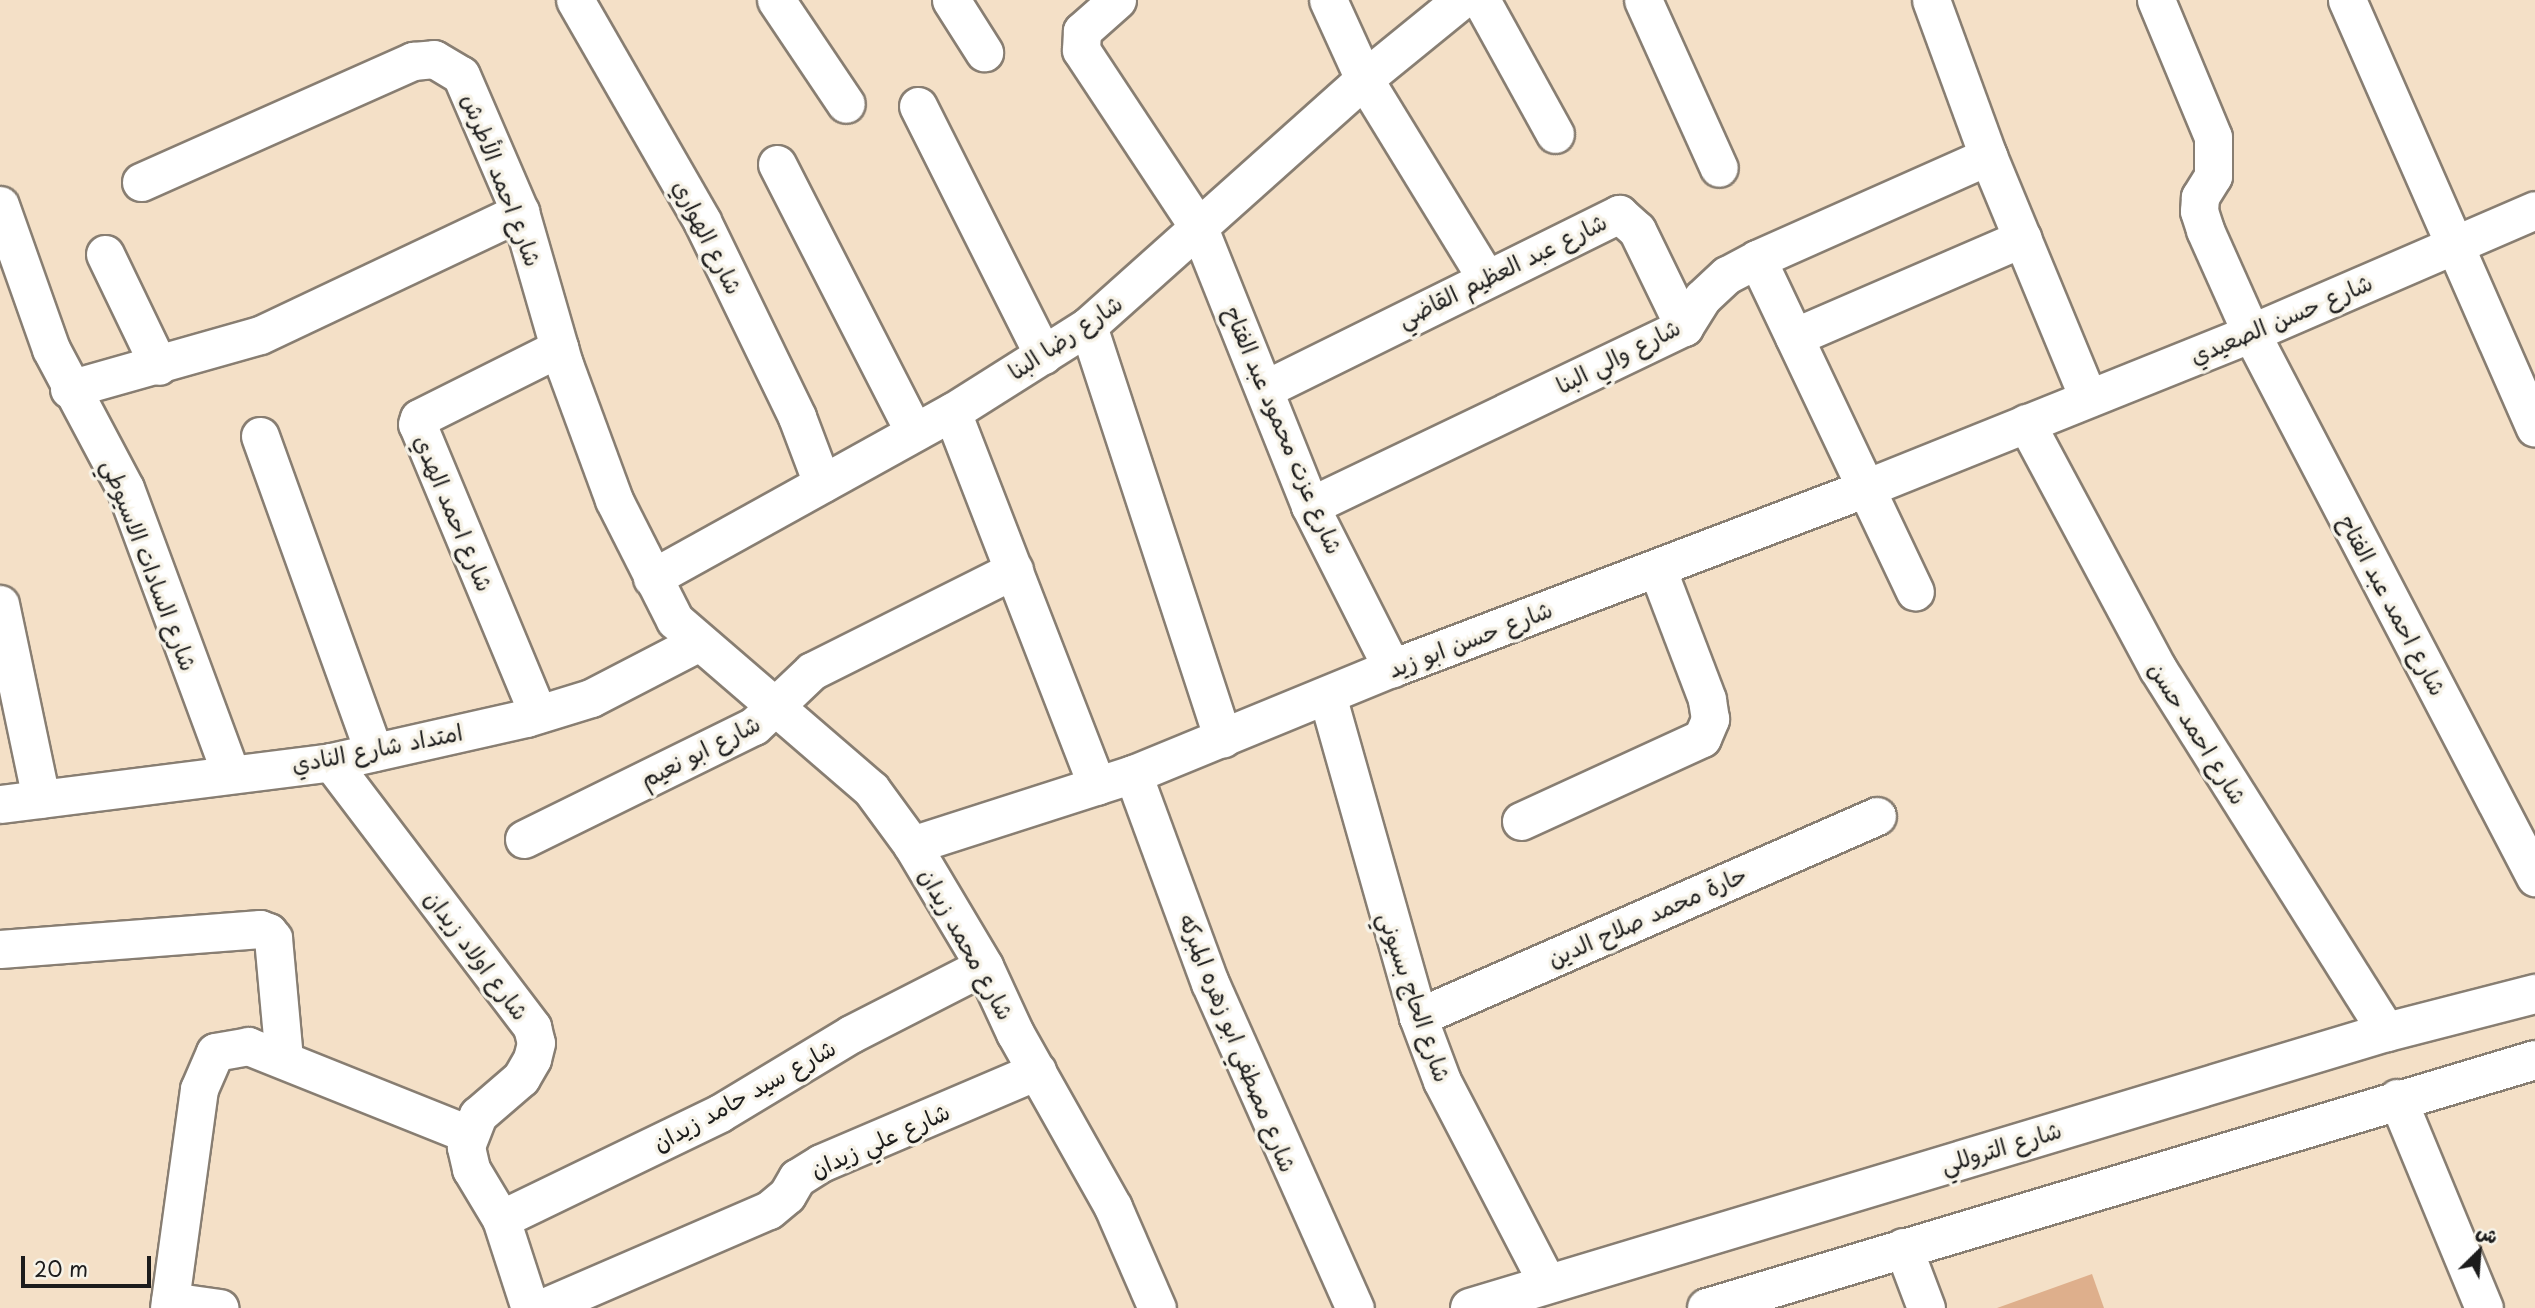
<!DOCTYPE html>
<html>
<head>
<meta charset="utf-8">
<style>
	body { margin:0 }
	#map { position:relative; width:2535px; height:1308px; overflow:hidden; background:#f4e0c7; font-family:"Playpen Sans","Playpen Sans Arabic",sans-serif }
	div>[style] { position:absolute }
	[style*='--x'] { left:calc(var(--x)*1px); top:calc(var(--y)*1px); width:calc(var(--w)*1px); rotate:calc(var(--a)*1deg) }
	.building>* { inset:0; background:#deaf8c }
	.roads { filter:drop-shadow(2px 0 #887e72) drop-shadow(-2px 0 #887e72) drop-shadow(0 2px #887e72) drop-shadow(0 -2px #887e72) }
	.street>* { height:37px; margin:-18.5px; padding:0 18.5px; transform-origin:18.5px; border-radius:18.5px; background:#fff }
	.secondary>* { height:38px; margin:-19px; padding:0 19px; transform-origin:19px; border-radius:19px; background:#fff }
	span { translate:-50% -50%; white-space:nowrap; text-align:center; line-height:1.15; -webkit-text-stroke:7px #f7f3e8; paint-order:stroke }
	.street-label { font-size:23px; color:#1c1c1c }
	.north { position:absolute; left:2444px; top:1217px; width:70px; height:70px; -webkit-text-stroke:5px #f7f3e8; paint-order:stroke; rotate:25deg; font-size:19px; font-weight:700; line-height:28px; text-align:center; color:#1c1c1c }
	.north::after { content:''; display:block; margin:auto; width:24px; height:32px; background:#1c1c1c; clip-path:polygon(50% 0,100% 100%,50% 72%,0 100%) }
	.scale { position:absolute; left:21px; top:1256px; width:130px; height:32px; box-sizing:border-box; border:4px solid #1c1c1c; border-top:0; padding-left:9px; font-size:21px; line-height:24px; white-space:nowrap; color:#1c1c1c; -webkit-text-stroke:5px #f7f3e8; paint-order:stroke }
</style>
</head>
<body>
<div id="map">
	<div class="building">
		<i style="clip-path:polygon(2092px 1274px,2104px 1308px,1997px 1308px)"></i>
	</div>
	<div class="roads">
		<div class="street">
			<i style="--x:575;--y:0;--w:255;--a:60.1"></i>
			<i style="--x:702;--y:221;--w:218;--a:64.1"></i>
			<i style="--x:797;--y:417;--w:71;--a:69.3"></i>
			<i style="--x:776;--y:0;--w:125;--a:56.1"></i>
			<i style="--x:951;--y:0;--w:62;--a:57.6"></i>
			<i style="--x:1117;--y:0;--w:47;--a:138.5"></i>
			<i style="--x:1082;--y:31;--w:19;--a:93"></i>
			<i style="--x:1081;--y:50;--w:214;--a:56.5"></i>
			<i style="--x:1199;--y:228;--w:299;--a:68.2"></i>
			<i style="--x:1310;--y:506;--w:182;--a:63.2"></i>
			<i style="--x:1328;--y:0;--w:87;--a:65.5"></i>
			<i style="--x:1364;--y:79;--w:233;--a:58.5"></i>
			<i style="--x:1481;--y:0;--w:153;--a:61.1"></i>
			<i style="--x:1643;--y:0;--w:184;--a:65.7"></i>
			<i style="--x:1931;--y:0;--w:166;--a:69.9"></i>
			<i style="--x:1988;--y:156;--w:261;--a:67.5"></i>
			<i style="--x:2156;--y:0;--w:148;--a:67.4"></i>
			<i style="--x:2213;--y:137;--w:39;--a:90"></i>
			<i style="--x:2213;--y:176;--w:25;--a:122"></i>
			<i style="--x:2200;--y:197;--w:14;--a:94"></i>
			<i style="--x:2199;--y:211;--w:20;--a:72"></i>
			<i style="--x:2205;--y:230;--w:113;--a:65.9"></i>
			<i style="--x:2251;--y:333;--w:614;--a:62.43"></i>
			<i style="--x:2347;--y:0;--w:467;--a:66.3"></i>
			<i style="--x:918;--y:106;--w:279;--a:63.3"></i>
			<i style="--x:777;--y:164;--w:301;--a:62.9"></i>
			<i style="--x:141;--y:182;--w:298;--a:-24"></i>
			<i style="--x:413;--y:61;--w:21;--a:-5"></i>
			<i style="--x:434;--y:59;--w:31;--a:31"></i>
			<i style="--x:461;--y:75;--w:149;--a:66.7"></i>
			<i style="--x:520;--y:212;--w:158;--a:73.9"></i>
			<i style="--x:564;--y:364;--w:145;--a:69.8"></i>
			<i style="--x:614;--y:500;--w:135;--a:63.1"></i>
			<i style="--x:675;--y:620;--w:259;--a:40.8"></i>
			<i style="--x:871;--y:789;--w:69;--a:53.8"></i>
			<i style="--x:912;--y:845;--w:141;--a:59.2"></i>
			<i style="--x:984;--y:966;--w:74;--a:65.2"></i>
			<i style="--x:1015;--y:1033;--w:200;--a:60.6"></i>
			<i style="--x:1113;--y:1207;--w:110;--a:66.5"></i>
			<i style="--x:0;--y:205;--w:153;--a:70.5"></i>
			<i style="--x:51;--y:349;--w:157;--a:62"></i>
			<i style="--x:125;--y:488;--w:303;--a:69.7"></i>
			<i style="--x:105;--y:254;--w:124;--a:64.3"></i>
			<i style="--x:1757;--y:259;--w:368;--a:64.6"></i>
			<i style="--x:1088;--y:326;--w:434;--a:71.9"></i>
			<i style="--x:1794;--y:337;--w:249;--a:-23.4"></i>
			<i style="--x:1267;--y:388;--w:393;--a:-26.3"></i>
			<i style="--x:1619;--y:214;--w:24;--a:42"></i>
			<i style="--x:1637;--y:230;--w:108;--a:64.1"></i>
			<i style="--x:69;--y:389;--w:198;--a:-15.8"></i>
			<i style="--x:260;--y:335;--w:288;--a:-25.3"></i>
			<i style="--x:952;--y:412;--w:401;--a:68.8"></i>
			<i style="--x:2026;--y:423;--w:279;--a:61.8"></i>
			<i style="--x:2158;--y:669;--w:429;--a:57.8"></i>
			<i style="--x:260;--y:436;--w:336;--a:70.2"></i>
			<i style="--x:1310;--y:506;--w:415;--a:-25.6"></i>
			<i style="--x:1684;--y:327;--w:34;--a:-58"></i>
			<i style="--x:1702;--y:298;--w:34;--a:-43"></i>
			<i style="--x:1727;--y:275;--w:34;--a:-28"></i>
			<i style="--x:1757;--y:259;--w:253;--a:-24"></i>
			<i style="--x:652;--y:578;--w:343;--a:-29"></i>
			<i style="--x:952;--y:412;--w:161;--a:-32.3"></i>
			<i style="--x:1088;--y:326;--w:370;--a:-41.8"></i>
			<i style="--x:1364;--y:79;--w:125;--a:-39.2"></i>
			<i style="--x:0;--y:604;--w:199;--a:78.1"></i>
			<i style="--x:1327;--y:695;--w:335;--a:74.2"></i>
			<i style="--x:1418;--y:1017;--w:68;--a:69.4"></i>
			<i style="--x:1442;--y:1081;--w:228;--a:62.5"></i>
			<i style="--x:538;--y:714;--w:314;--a:-112.6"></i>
			<i style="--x:417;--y:424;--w:6;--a:-72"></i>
			<i style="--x:419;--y:418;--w:157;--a:-26.6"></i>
			<i style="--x:331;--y:762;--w:333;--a:52.8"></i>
			<i style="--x:532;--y:1027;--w:16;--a:76"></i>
			<i style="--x:536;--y:1043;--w:16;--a:104"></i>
			<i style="--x:532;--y:1059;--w:22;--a:120"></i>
			<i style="--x:521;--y:1078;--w:57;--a:139.3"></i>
			<i style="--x:478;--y:1115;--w:34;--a:111"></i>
			<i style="--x:466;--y:1147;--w:23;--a:77"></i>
			<i style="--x:471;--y:1169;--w:58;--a:59"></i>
			<i style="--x:501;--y:1219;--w:94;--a:72"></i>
			<i style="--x:1133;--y:774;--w:223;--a:69.8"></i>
			<i style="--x:1210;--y:983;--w:356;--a:66"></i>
			<i style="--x:0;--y:804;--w:334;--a:-7.2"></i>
			<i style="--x:331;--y:762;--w:200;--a:-12.7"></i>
			<i style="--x:526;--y:718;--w:68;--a:-17.1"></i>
			<i style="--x:591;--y:698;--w:119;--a:-27.4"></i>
			<i style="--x:1521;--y:821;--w:199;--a:-24.6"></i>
			<i style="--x:1702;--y:738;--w:21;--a:-67"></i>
			<i style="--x:1710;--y:719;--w:20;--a:-99"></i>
			<i style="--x:1707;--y:699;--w:140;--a:-110.9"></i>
			<i style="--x:524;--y:839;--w:256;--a:-26.2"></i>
			<i style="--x:754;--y:726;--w:80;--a:-43.5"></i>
			<i style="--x:812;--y:671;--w:226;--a:-26.6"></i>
			<i style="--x:912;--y:845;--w:232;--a:-17.8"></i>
			<i style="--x:1133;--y:774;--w:280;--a:-22.3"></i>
			<i style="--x:1392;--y:668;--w:507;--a:-20.79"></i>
			<i style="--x:1866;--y:488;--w:415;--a:-21.9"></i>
			<i style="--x:2251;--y:333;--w:309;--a:-23.4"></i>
			<i style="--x:0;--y:949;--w:261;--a:-4.4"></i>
			<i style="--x:260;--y:929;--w:9;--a:21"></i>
			<i style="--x:268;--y:932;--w:8;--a:50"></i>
			<i style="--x:273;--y:938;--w:121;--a:84.8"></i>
			<i style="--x:1418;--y:1017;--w:501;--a:-23.65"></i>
			<i style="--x:2397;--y:1098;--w:227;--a:67.5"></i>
			<i style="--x:501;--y:1219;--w:243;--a:-25.8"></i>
			<i style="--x:720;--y:1113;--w:153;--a:-31.1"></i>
			<i style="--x:851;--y:1034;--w:149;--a:-27.1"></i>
			<i style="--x:1903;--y:1247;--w:65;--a:69.3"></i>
			<i style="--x:170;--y:1301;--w:50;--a:8"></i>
			<i style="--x:169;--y:1308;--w:221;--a:-82.2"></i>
			<i style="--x:199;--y:1089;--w:40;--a:-66.6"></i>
			<i style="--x:215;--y:1052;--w:34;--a:-10"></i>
			<i style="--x:248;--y:1046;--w:237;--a:21.8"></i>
			<i style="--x:542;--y:1308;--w:247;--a:-23.4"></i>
			<i style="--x:769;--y:1210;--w:23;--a:-40"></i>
			<i style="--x:787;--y:1195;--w:20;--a:-60"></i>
			<i style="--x:797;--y:1178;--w:28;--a:-32"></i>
			<i style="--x:821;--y:1163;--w:235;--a:-23.1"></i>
		</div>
		<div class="secondary">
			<i style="--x:1470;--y:1308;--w:958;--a:-16.75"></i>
			<i style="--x:2387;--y:1032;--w:153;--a:-14.4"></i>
			<i style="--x:1707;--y:1308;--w:864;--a:-16.67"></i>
		</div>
	</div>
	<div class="street-label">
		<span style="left:502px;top:180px;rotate:69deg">شارع احمد الأطرش</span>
		<span style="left:708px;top:237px;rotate:63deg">شارع الهواري</span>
		<span style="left:1502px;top:270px;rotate:-26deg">شارع عبد العظيم القاضي</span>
		<span style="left:2281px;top:319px;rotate:-23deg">شارع حسن الصعيدي</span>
		<span style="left:1065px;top:337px;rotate:-34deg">شارع رضا البنا</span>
		<span style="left:1618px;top:356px;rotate:-27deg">شارع والي البنا</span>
		<span style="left:1284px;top:430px;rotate:67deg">شارع عزت محمود عبد الفتاح</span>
		<span style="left:454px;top:513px;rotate:67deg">شارع احمد الهدي</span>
		<span style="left:150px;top:565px;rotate:69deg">شارع السادات الاسيوطي</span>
		<span style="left:2393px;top:605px;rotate:62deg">شارع احمد عبد الفتاح</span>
		<span style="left:1470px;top:639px;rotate:-21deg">شارع حسن ابو زيد</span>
		<span style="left:2198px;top:733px;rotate:58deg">شارع احمد حسن</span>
		<span style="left:377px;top:748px;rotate:-11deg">امتداد شارع النادي</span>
		<span style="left:700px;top:751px;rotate:-27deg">شارع ابو نعيم</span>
		<span style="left:1647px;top:916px;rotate:-24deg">حارة محمد صلاح الدين</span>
		<span style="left:967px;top:944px;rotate:61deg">شارع محمد زيدان</span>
		<span style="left:477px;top:955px;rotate:53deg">شارع اولاد زيدان</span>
		<span style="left:1415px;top:997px;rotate:71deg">شارع الحاج بسيوني</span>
		<span style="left:1238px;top:1043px;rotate:68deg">شارع مصطفي ابو زهره المبركه</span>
		<span style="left:744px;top:1095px;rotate:-29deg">شارع سيد حامد زيدان</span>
		<span style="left:880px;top:1140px;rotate:-24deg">شارع علي زيدان</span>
		<span style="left:2001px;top:1147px;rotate:-17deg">شارع التروللي</span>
	</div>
	<div class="north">ش</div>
	<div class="scale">20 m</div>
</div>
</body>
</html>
